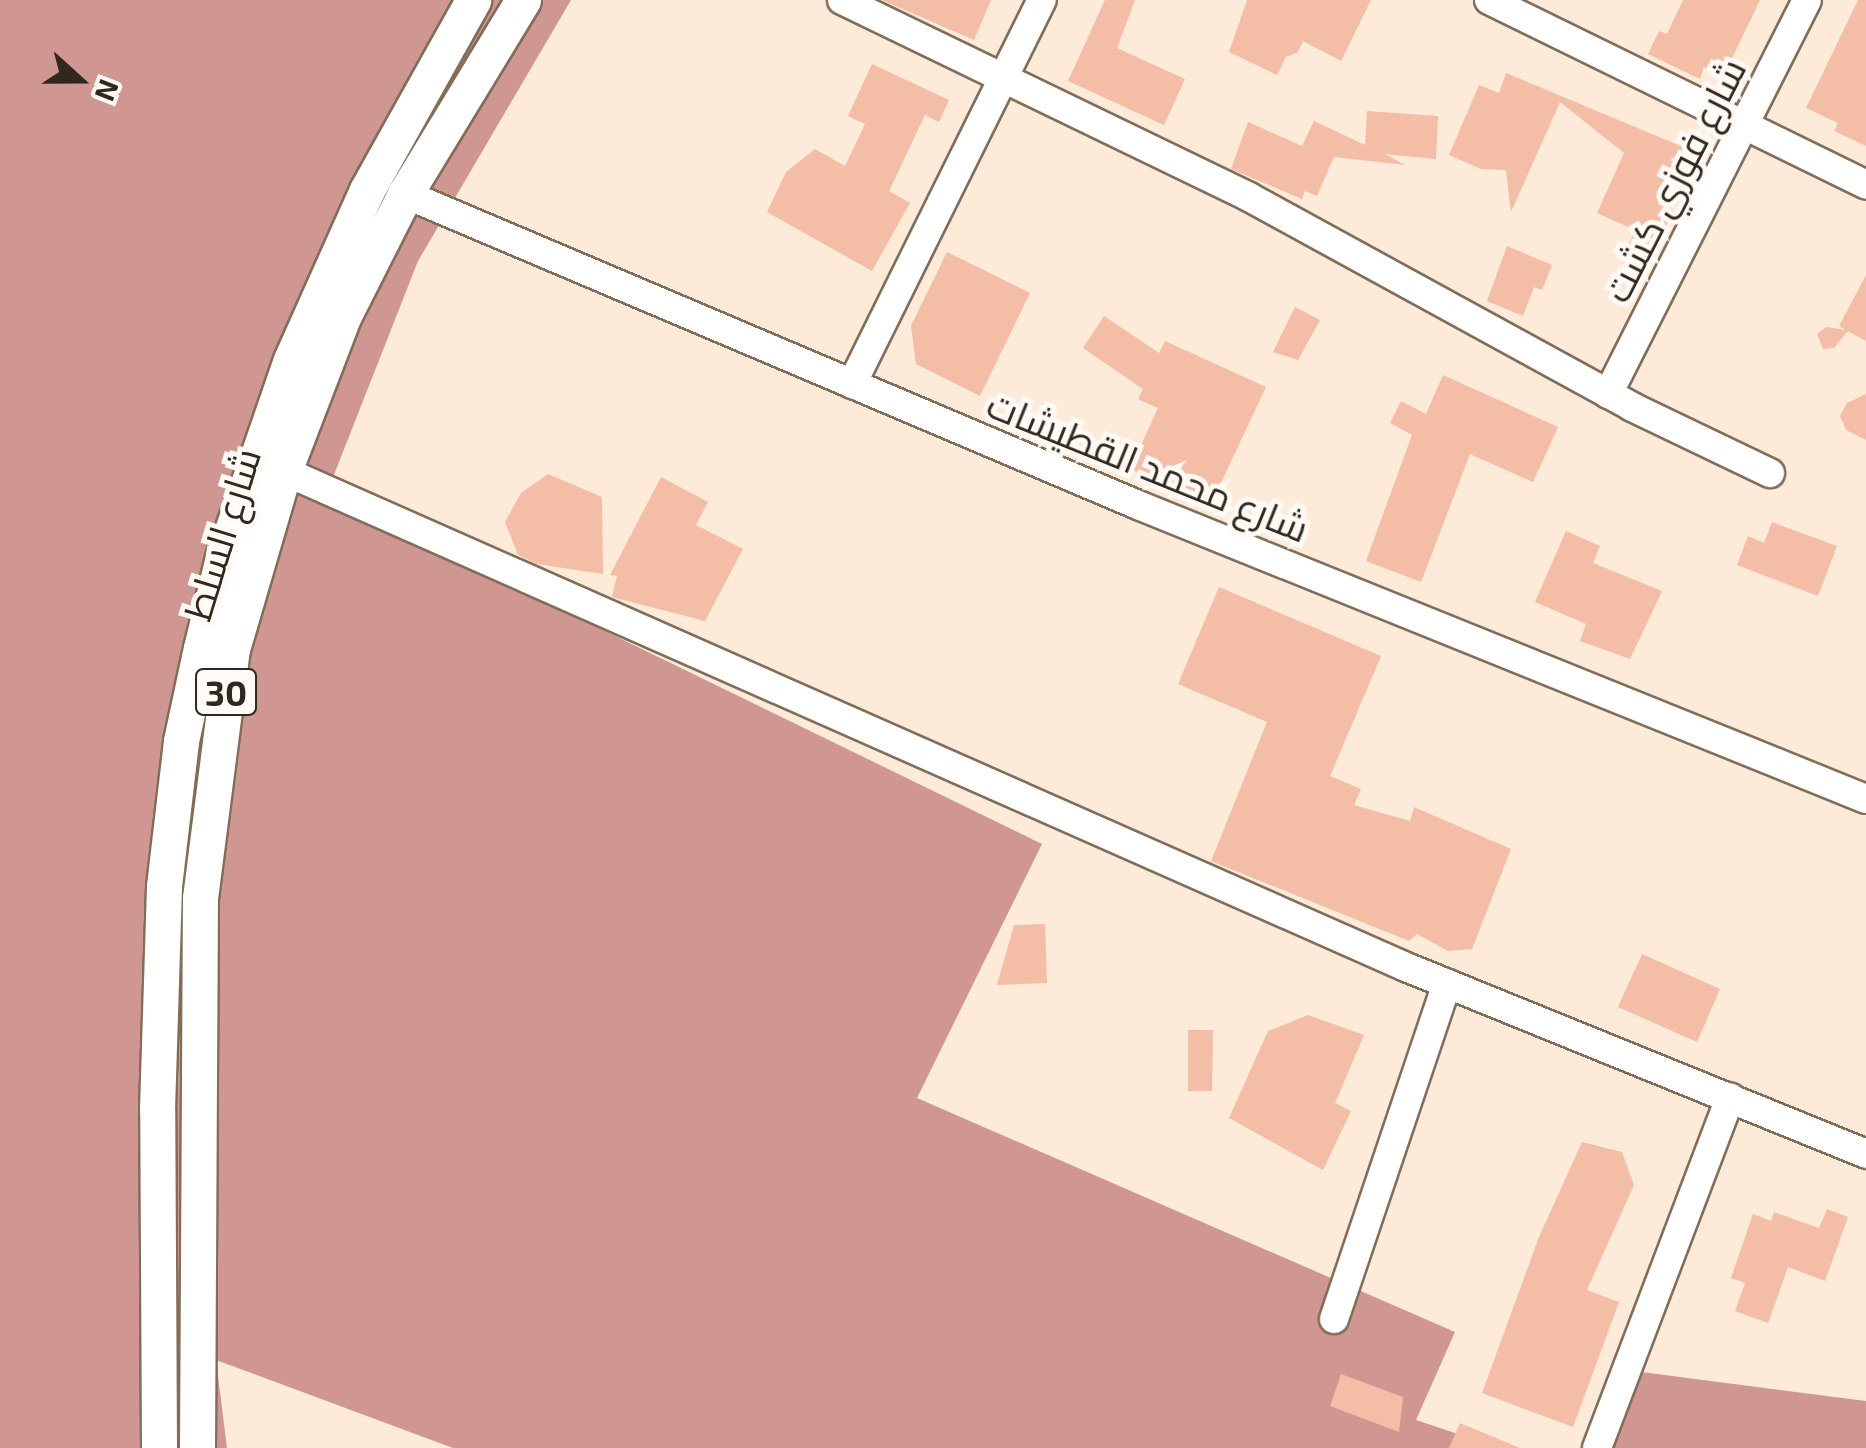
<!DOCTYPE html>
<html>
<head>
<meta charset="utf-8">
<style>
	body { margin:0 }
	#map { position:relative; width:1866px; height:1448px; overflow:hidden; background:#feead9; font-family:"Exo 2",Cairo,sans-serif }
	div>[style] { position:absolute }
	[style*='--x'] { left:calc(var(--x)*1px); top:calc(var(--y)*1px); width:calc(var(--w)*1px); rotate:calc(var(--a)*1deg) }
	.forest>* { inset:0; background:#d09792 }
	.building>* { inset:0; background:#f3bda6 }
	.roads { filter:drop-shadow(2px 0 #826d59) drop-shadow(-2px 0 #826d59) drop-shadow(0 2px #826d59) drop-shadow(0 -2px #826d59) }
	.minor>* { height:28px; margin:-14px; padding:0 14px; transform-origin:14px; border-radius:14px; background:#fff }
	.major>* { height:35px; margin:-17.5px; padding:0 17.5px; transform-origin:17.5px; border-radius:17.5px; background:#fff }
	span { translate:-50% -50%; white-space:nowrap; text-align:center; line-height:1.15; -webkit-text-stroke:10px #fffaf6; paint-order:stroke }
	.shield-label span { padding:2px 8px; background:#fffaf6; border:2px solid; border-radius:8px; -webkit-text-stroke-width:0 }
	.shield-label { font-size:35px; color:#30271f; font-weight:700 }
	.street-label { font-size:38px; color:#30271f }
	.north { position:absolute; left:30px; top:30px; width:100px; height:100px; -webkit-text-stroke:8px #fffaf6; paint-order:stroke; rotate:111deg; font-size:28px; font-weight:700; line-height:40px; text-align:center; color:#30271f }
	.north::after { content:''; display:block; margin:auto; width:35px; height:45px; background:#30271f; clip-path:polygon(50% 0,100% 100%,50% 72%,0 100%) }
</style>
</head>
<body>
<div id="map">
	<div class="forest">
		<i style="clip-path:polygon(0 0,571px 0,418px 261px,326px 495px,1042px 844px,917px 1098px,1455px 1332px,1416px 1420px,1500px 1448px,453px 1448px,216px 1360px,227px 1448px,0 1448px)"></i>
		<i style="clip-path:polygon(1626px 1370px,1866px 1401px,1866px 1448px,1605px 1448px)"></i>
	</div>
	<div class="building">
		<i style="clip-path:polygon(882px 0,991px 0,974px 40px)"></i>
		<i style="clip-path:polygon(1105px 0,1135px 0,1117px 48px,1185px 79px,1164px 125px,1068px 81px)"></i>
		<i style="clip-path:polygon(1247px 0,1371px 0,1341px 61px,1303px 41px,1298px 52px,1286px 57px,1277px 75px,1229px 52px)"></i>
		<i style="clip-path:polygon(1683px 0,1760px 0,1723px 77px,1704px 67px,1700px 79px,1648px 54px,1659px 31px,1667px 34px)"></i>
		<i style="clip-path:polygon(1858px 0,1866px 0,1866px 146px,1834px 131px,1838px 123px,1806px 108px)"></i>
		<i style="clip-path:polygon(872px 64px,949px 100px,939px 122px,925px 115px,889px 191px,910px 203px,872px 271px,767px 212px,786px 172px,815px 149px,845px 166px,865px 124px,848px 116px)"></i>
		<i style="clip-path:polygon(1506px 73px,1683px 147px,1658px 204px,1673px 210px,1652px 259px,1627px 248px,1635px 230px,1597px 213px,1624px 153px,1560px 102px,1511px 212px,1506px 170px,1481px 169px,1449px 155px,1479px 85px,1499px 93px)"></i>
		<i style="clip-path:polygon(1367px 111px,1438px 116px,1436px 159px,1385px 154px,1405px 165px,1334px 157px,1317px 196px,1305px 191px,1302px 199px,1231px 169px,1248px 122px,1302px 146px,1314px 121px,1365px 145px)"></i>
		<i style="clip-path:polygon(1507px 246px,1552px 265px,1542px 290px,1534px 287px,1523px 316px,1487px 301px)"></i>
		<i style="clip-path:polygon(947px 252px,1030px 293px,980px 396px,916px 364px,911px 326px)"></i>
		<i style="clip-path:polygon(1866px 275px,1866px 341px,1848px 331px,1834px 348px,1823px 349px,1817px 334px,1826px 327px,1846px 330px,1839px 326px)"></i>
		<i style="clip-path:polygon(1295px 307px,1320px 320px,1298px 360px,1273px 352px)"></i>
		<i style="clip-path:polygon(1104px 316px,1159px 353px,1165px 341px,1266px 387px,1210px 506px,1130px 469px,1158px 408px,1138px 399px,1143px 389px,1083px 348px)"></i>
		<i style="clip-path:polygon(1443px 375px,1558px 427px,1533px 482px,1470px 454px,1421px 582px,1366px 561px,1412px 435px,1390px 423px,1401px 401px,1426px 414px)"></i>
		<i style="clip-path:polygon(1866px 394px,1866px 440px,1846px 430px,1840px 416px,1847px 403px)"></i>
		<i style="clip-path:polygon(548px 474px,602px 497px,603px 574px,537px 564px,518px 555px,505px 522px,521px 493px)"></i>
		<i style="clip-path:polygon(661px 477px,708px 502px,696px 525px,743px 549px,705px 621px,612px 597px,617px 576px,610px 575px)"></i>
		<i style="clip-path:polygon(1772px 522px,1837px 546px,1818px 596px,1737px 565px,1748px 536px,1764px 543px)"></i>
		<i style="clip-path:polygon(1566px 531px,1600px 546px,1593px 563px,1662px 591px,1630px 659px,1580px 641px,1586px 624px,1535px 602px)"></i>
		<i style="clip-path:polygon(1219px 587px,1381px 656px,1330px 776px,1361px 789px,1354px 805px,1410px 821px,1414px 807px,1511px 849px,1472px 949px,1448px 951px,1417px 934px,1409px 941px,1211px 861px,1267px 722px,1178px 684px)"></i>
		<i style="clip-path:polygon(1045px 924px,1047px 983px,997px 985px,1014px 925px)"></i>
		<i style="clip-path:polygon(1642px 954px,1720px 989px,1697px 1042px,1618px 1007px)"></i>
		<i style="clip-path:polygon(1308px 1015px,1364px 1035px,1335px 1103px,1351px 1111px,1323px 1170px,1229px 1118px,1268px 1031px)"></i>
		<i style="clip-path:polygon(1188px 1030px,1213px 1030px,1212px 1091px,1188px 1091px)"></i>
		<i style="clip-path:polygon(1582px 1142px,1622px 1152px,1634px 1185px,1587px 1290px,1619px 1302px,1573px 1427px,1482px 1393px,1539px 1237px)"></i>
		<i style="clip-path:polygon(1827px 1209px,1848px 1217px,1825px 1281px,1788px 1267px,1768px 1323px,1735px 1311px,1745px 1283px,1731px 1278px,1753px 1214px,1771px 1221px,1774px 1212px,1819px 1228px)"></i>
		<i style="clip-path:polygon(1341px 1374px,1403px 1397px,1399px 1432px,1330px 1406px)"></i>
		<i style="clip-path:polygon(1460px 1423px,1520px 1448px,1449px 1448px)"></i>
	</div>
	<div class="roads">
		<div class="minor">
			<i style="--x:842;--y:0;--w:452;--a:25.8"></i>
			<i style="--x:1249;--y:197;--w:437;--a:28.7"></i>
			<i style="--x:1632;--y:407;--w:153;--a:25.6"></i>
			<i style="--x:1489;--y:0;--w:420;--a:26.1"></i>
			<i style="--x:405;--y:194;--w:796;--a:22.99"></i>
			<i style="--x:1138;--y:505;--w:785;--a:21.99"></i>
			<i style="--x:852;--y:384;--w:428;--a:-63.7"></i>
			<i style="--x:1608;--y:394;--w:441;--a:-63.2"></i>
			<i style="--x:284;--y:471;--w:1227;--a:23.85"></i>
			<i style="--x:1406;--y:967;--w:497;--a:22.1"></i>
			<i style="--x:1334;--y:1319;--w:354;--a:-71.4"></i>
			<i style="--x:1597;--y:1448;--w:375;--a:-69.2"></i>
		</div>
		<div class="major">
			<i style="--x:159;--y:1448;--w:339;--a:-90.3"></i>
			<i style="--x:157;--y:1109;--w:223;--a:-88.2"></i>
			<i style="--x:164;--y:886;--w:146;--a:-83.3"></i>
			<i style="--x:181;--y:741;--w:95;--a:-77.9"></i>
			<i style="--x:201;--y:648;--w:94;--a:-76.4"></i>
			<i style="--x:223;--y:557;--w:208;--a:-71"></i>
			<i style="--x:291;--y:360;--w:186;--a:-65.9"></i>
			<i style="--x:367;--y:190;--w:218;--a:-60.8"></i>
			<i style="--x:197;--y:1448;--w:550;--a:-89.69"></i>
			<i style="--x:200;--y:898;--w:251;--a:-82.7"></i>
			<i style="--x:232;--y:649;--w:185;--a:-73.7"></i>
			<i style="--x:284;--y:471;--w:167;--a:-69"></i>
			<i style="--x:344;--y:315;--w:136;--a:-63.2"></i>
			<i style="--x:405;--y:194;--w:227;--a:-58.7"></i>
		</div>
	</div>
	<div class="shield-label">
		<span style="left:226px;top:692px">30</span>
	</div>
	<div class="street-label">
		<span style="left:1674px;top:180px;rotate:-63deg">شارع فوزي كشت</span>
		<span style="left:1148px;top:466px;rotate:22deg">شارع محمد القطيشات</span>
		<span style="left:222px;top:534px;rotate:-73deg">شارع السلط</span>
	</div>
	<div class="north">N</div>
</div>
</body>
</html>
